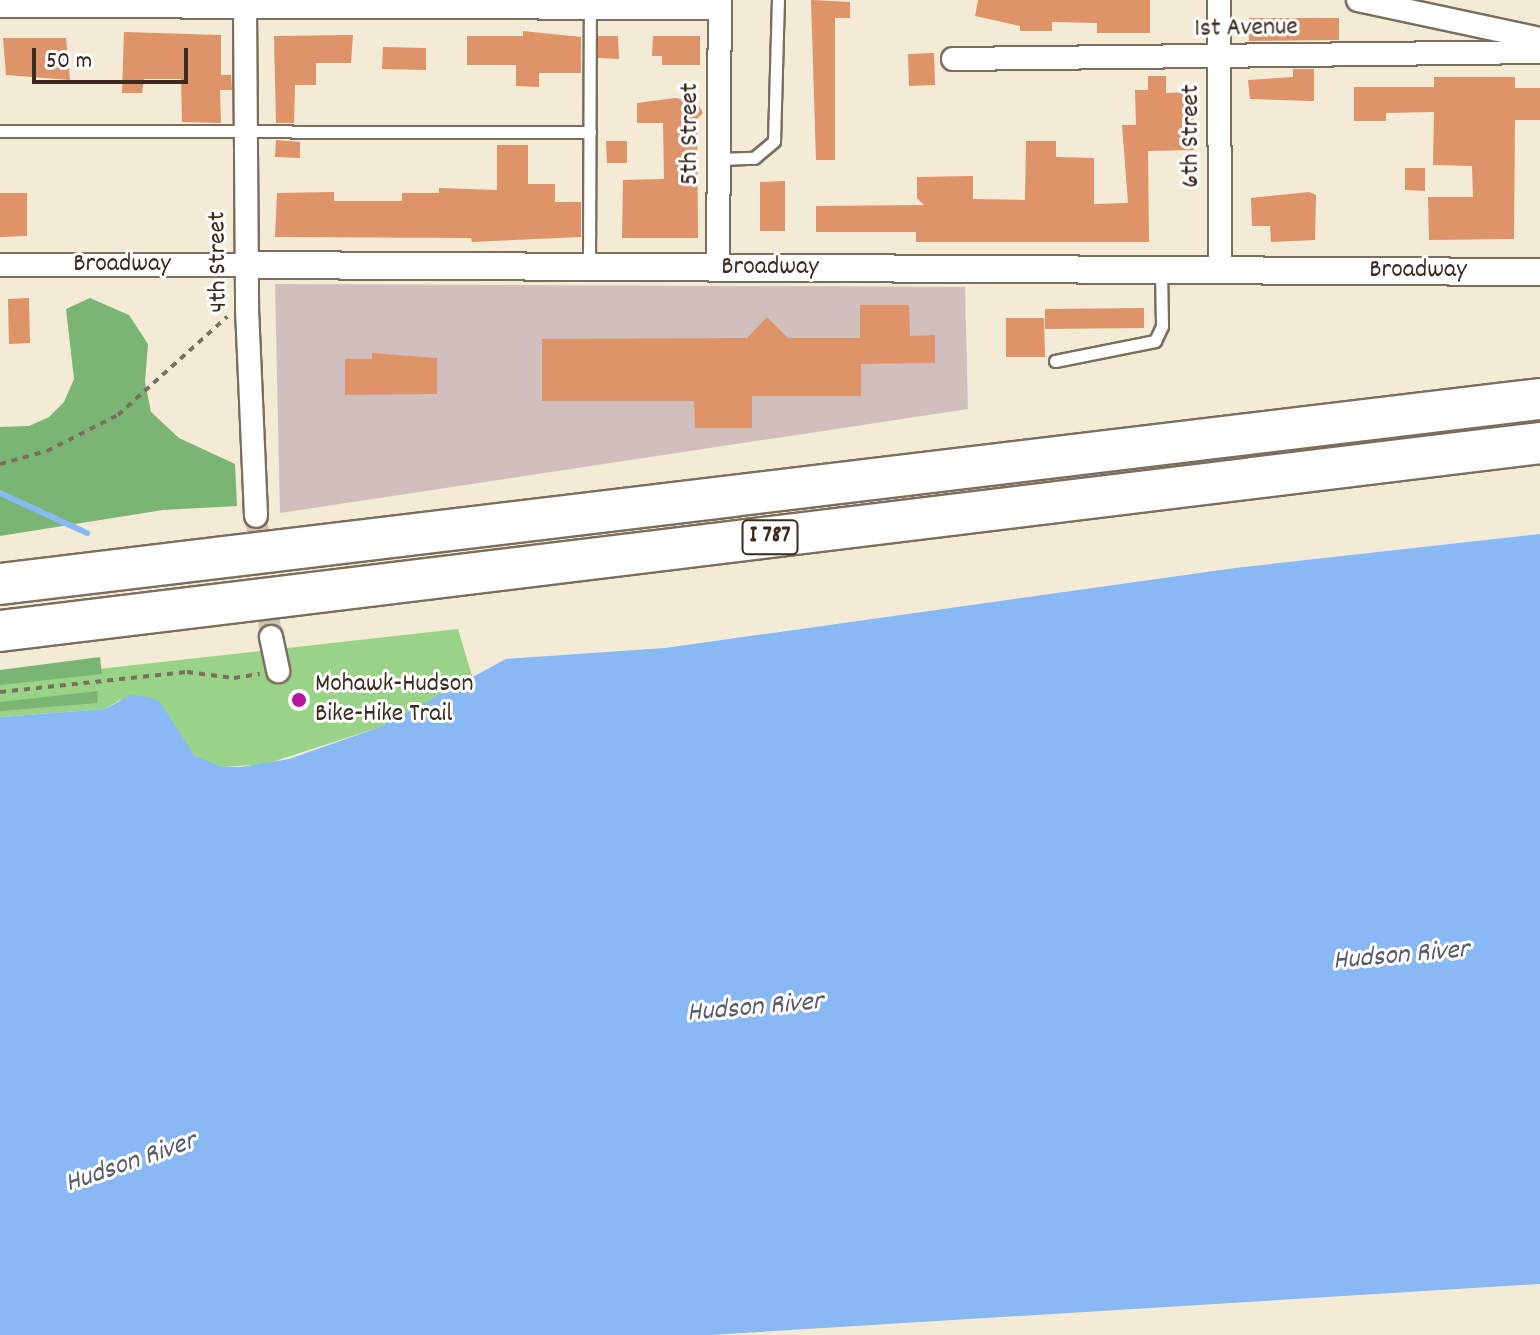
<!DOCTYPE html>
<html>
<head>
<meta charset="utf-8">
<style>
	body { margin:0 }
	#map { position:relative; width:1540px; height:1335px; overflow:hidden; background:#f3ebd6; font-family:Dekko,sans-serif }
	div>[style] { position:absolute }
	[style*='--x'] { left:calc(var(--x)*1px); top:calc(var(--y)*1px); width:calc(var(--w)*1px); rotate:calc(var(--a)*1deg) }
	.industrial>* { inset:0; background:#d1bfbe }
	.green>* { inset:0; background:#99d387 }
	.forest>* { inset:0; background:#7ab574 }
	.water>* { inset:0; background:#89b9f5 }
	.stream>* { height:6px; margin:-3px; padding:0 3px; transform-origin:3px; border-radius:3px; background:#89b9f5 }
	.building>* { inset:0; background:#de9369 }
	.minor-tunnel>* { height:22px; margin-top:-11px; transform-origin:0; background:repeating-linear-gradient(90deg,#cec4b1 0 22px,transparent 0 33px) }
	.path>* { height:4px; margin-top:-2px; transform-origin:0; background:repeating-linear-gradient(90deg,#7b6e5e 0 6px,transparent 0 12px) }
	.roads { filter:drop-shadow(2px 0 #7b6e5e) drop-shadow(-2px 0 #7b6e5e) drop-shadow(0 2px #7b6e5e) drop-shadow(0 -2px #7b6e5e) }
	.service>* { height:11px; margin:-5.5px; padding:0 5.5px; transform-origin:5.5px; border-radius:5.5px; background:#fff }
	.minor>* { height:22px; margin:-11px; padding:0 11px; transform-origin:11px; border-radius:11px; background:#fff }
	.tertiary>* { height:26px; margin:-13px; padding:0 13px; transform-origin:13px; border-radius:13px; background:#fff }
	.motorway>* { height:40px; margin:-20px; padding:0 20px; transform-origin:20px; border-radius:20px; background:#fff }
	.dots>* { width:22px; height:22px; translate:-50% -50%; box-sizing:border-box; border:4px solid #fff; border-radius:50% }
	span { translate:-50% -50%; white-space:nowrap; text-align:center; line-height:1.15; -webkit-text-stroke:6px #fff; paint-order:stroke }
	.shield-label span { padding:2px 6px; background:#fff; border:2px solid; border-radius:6px; -webkit-text-stroke-width:0 }
	.shield-label { font-size:24px; color:#3b2a1e; font-weight:700 }
	.street-label { font-size:26px; color:#3b2a1e }
	.poi-label { font-size:26px; color:#3b2a1e }
	.left { translate:0 -50%; text-align:left }
	.water-label { font-size:28px; color:#565c69; font-style:italic }
	.scale { position:absolute; left:32px; top:48px; width:156px; height:36px; box-sizing:border-box; border:4px solid #3b2a1e; border-top:0; padding-left:10px; font-size:24px; line-height:28px; white-space:nowrap; color:#3b2a1e; -webkit-text-stroke:6px #fff; paint-order:stroke }
</style>
</head>
<body>
<div id="map">
	<div class="industrial">
		<i style="clip-path:polygon(275px 284px,965px 287px,968px 409px,280px 513px)"></i>
	</div>
	<div class="green">
		<i style="clip-path:polygon(458px 629px,472px 676px,451px 693px,380px 727px,266px 764px,222px 767px,208px 763px,195px 756px,183px 739px,120px 700px,105px 709px,0 717px,0 680px)"></i>
	</div>
	<div class="forest">
		<i style="clip-path:polygon(90px 298px,129px 315px,148px 344px,145px 382px,151px 412px,179px 438px,235px 464px,237px 506px,163px 510px,0 536px,0 427px,29px 426px,49px 417px,64px 402px,74px 379px,66px 309px)"></i>
		<i style="clip-path:polygon(100px 657px,102px 674px,0 685px,0 670px)"></i>
		<i style="clip-path:polygon(98px 691px,97px 703px,0 711px,0 702px)"></i>
	</div>
	<div class="water">
		<i style="clip-path:polygon(1540px 534px,1540px 1284px,710px 1335px,0 1335px,0 717px,105px 709px,131px 695px,149px 697px,159px 701px,195px 756px,222px 767px,241px 767px,289px 759px,380px 727px,506px 659px,665px 648px,1235px 568px)"></i>
	</div>
	<div class="stream">
		<i style="--x:0;--y:493;--w:96;--a:24.7"></i>
	</div>
	<div class="building">
		<i style="clip-path:polygon(811px 0,850px 2px,850px 18px,835px 18px,835px 160px,816px 160px)"></i>
		<i style="clip-path:polygon(978px 0,1150px 0,1150px 33px,1097px 33px,1097px 23px,1052px 22px,1052px 31px,1020px 31px,1020px 26px,975px 16px)"></i>
		<i style="clip-path:polygon(1249px 18px,1339px 18px,1339px 40px,1249px 41px)"></i>
		<i style="clip-path:polygon(523px 31px,581px 37px,581px 73px,539px 73px,539px 87px,516px 86px,516px 65px,467px 65px,467px 36px,523px 36px)"></i>
		<i style="clip-path:polygon(124px 32px,221px 35px,221px 75px,231px 75px,232px 90px,220px 90px,221px 123px,182px 122px,181px 79px,144px 79px,142px 93px,122px 93px)"></i>
		<i style="clip-path:polygon(353px 35px,351px 63px,316px 63px,316px 85px,295px 85px,294px 123px,276px 123px,274px 36px)"></i>
		<i style="clip-path:polygon(598px 36px,618px 36px,619px 59px,598px 58px)"></i>
		<i style="clip-path:polygon(653px 36px,700px 36px,700px 65px,662px 65px,662px 56px,652px 56px)"></i>
		<i style="clip-path:polygon(3px 38px,66px 38px,70px 80px,6px 75px)"></i>
		<i style="clip-path:polygon(383px 47px,426px 48px,426px 70px,382px 69px)"></i>
		<i style="clip-path:polygon(934px 53px,935px 85px,909px 86px,908px 54px)"></i>
		<i style="clip-path:polygon(1293px 69px,1314px 69px,1314px 101px,1250px 99px,1248px 80px,1293px 77px)"></i>
		<i style="clip-path:polygon(1148px 76px,1166px 76px,1166px 93px,1193px 92px,1194px 150px,1148px 151px,1149px 242px,916px 242px,916px 232px,816px 232px,816px 206px,924px 205px,917px 198px,917px 177px,973px 176px,973px 199px,1025px 200px,1026px 141px,1056px 141px,1056px 157px,1094px 158px,1094px 204px,1128px 203px,1122px 125px,1136px 125px,1135px 90px,1148px 90px)"></i>
		<i style="clip-path:polygon(1434px 77px,1515px 77px,1515px 88px,1540px 88px,1540px 120px,1515px 120px,1514px 239px,1429px 240px,1428px 197px,1473px 197px,1472px 166px,1433px 165px,1434px 112px,1386px 113px,1386px 121px,1354px 121px,1354px 87px,1434px 87px)"></i>
		<i style="clip-path:polygon(675px 98px,697px 102px,703px 113px,697px 119px,698px 238px,622px 238px,623px 180px,664px 179px,663px 123px,637px 123px,637px 103px)"></i>
		<i style="clip-path:polygon(276px 140px,300px 142px,300px 158px,275px 157px)"></i>
		<i style="clip-path:polygon(606px 141px,627px 141px,627px 163px,607px 163px)"></i>
		<i style="clip-path:polygon(497px 145px,528px 145px,528px 184px,555px 184px,555px 202px,581px 202px,581px 237px,472px 242px,471px 238px,275px 237px,277px 193px,334px 192px,334px 201px,402px 201px,402px 193px,439px 193px,439px 188px,497px 190px)"></i>
		<i style="clip-path:polygon(1405px 168px,1425px 168px,1425px 191px,1405px 190px)"></i>
		<i style="clip-path:polygon(785px 181px,785px 231px,760px 231px,760px 182px)"></i>
		<i style="clip-path:polygon(1309px 192px,1316px 195px,1315px 240px,1271px 242px,1270px 226px,1252px 226px,1251px 198px)"></i>
		<i style="clip-path:polygon(0 193px,27px 193px,27px 236px,0 237px)"></i>
		<i style="clip-path:polygon(29px 298px,30px 343px,9px 344px,8px 299px)"></i>
		<i style="clip-path:polygon(860px 305px,909px 305px,910px 336px,935px 335px,935px 363px,861px 364px,861px 396px,752px 396px,752px 428px,695px 428px,694px 401px,542px 401px,542px 339px,747px 338px,767px 317px,788px 338px,860px 338px)"></i>
		<i style="clip-path:polygon(1144px 308px,1144px 328px,1045px 329px,1045px 309px)"></i>
		<i style="clip-path:polygon(1006px 318px,1044px 318px,1045px 357px,1006px 357px)"></i>
		<i style="clip-path:polygon(372px 353px,437px 358px,437px 394px,345px 395px,345px 359px,372px 359px)"></i>
	</div>
	<div class="minor-tunnel">
		<i style="--x:256;--y:516;--w:122;--a:82.9"></i>
	</div>
	<div class="path">
		<i style="--x:0;--y:464;--w:49;--a:-15.5"></i>
		<i style="--x:47;--y:451;--w:80;--a:-26.9"></i>
		<i style="--x:118;--y:415;--w:147;--a:-42"></i>
		<i style="--x:0;--y:692;--w:188;--a:-6.1"></i>
		<i style="--x:187;--y:672;--w:47;--a:7.3"></i>
		<i style="--x:234;--y:678;--w:26;--a:-9"></i>
	</div>
	<div class="roads">
		<div class="service">
			<i style="--x:0;--y:131;--w:590;--a:0.1"></i>
			<i style="--x:719;--y:159;--w:35;--a:-2"></i>
			<i style="--x:754;--y:158;--w:26;--a:-40"></i>
			<i style="--x:774;--y:141;--w:141;--a:-88.4"></i>
			<i style="--x:589;--y:267;--w:259;--a:-89.8"></i>
			<i style="--x:1055;--y:361;--w:102;--a:-11.3"></i>
			<i style="--x:1155;--y:341;--w:17;--a:-65"></i>
			<i style="--x:1162;--y:326;--w:55;--a:-91"></i>
		</div>
		<div class="minor">
			<i style="--x:1219;--y:0;--w:271;--a:89.8"></i>
			<i style="--x:1358;--y:0;--w:186;--a:12.1"></i>
			<i style="--x:0;--y:6;--w:720;--a:0.16"></i>
			<i style="--x:245;--y:7;--w:302;--a:89.6"></i>
			<i style="--x:247;--y:309;--w:207;--a:87.5"></i>
			<i style="--x:953;--y:59;--w:587;--a:-0.68"></i>
			<i style="--x:0;--y:265;--w:246;--a:0"></i>
			<i style="--x:718;--y:268;--w:268;--a:-89.6"></i>
			<i style="--x:271;--y:637;--w:35;--a:78"></i>
		</div>
		<div class="tertiary">
			<i style="--x:246;--y:265;--w:1294;--a:0.31"></i>
		</div>
		<div class="motorway">
			<i style="--x:0;--y:584;--w:1551;--a:-6.85"></i>
			<i style="--x:0;--y:631;--w:1551;--a:-6.96"></i>
		</div>
	</div>
	<div class="dots">
		<i style="left:299px;top:700px;background:#b5179e"></i>
	</div>
	<div class="shield-label">
		<span style="left:770px;top:537px">I 787</span>
	</div>
	<div class="street-label">
		<span style="left:1246px;top:29px;rotate:-1deg">1st Avenue</span>
		<span style="left:691px;top:134px;rotate:-90deg">5th Street</span>
		<span style="left:1192px;top:136px;rotate:-90deg">6th Street</span>
		<span style="left:219px;top:262px;rotate:-91deg">4th Street</span>
		<span style="left:122px;top:265px">Broadway</span>
		<span style="left:770px;top:268px">Broadway</span>
		<span style="left:1418px;top:271px">Broadway</span>
	</div>
	<div class="poi-label">
		<span class="left" style="left:315px;top:700px">Mohawk-Hudson<br>Bike-Hike Trail</span>
	</div>
	<div class="water-label">
		<span style="left:1401px;top:957px;rotate:-5deg">Hudson River</span>
		<span style="left:755px;top:1009px;rotate:-5deg">Hudson River</span>
		<span style="left:131px;top:1164px;rotate:-19deg">Hudson River</span>
	</div>
	<div class="scale">50 m</div>
</div>
</body>
</html>
